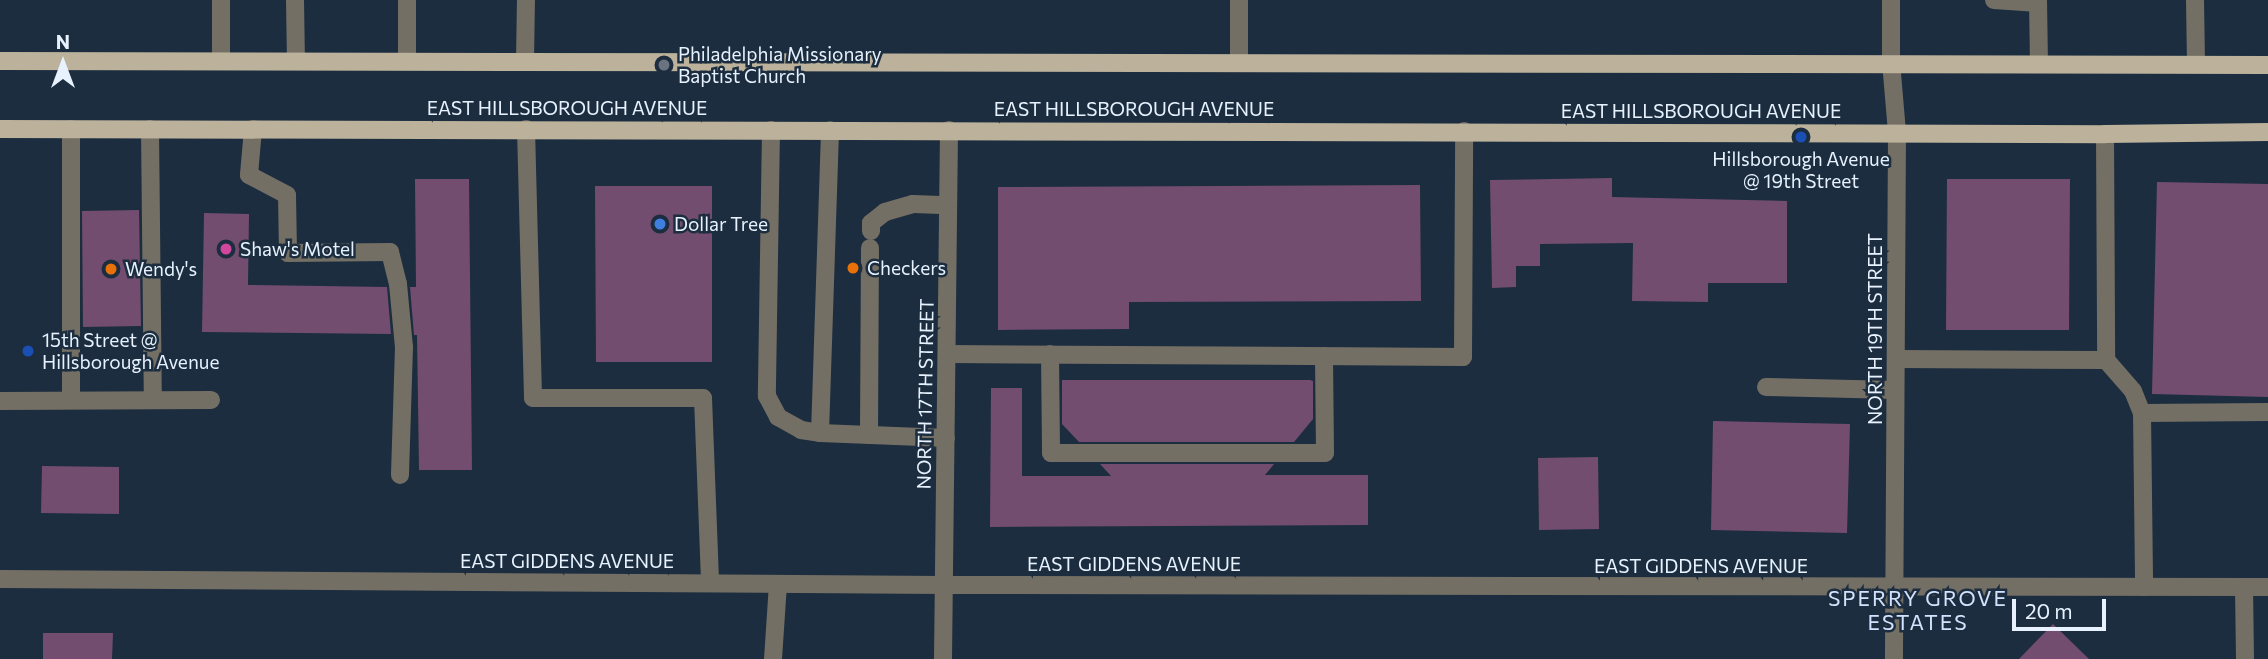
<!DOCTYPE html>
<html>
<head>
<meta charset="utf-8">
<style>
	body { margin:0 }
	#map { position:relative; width:2268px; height:659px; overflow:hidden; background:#1c2d3f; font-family:Commissioner,sans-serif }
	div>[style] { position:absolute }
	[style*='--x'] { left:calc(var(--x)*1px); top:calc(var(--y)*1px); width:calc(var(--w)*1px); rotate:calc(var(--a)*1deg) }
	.building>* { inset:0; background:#724d70 }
	.lane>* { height:18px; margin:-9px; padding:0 9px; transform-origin:9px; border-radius:9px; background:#746f64 }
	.street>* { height:18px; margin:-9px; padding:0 9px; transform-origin:9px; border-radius:9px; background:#746f64 }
	.primary>* { height:18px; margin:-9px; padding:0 9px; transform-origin:9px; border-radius:9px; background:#bcb29b }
	.dots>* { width:19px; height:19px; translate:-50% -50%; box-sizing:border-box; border:4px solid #1c2d3f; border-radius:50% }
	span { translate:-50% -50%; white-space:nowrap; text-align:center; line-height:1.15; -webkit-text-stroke:5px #1c2d3f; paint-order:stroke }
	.poi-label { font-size:19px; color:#e7f2fe }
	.left { translate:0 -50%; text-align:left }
	.street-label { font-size:19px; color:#e7f2fe }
	.neighbourhood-label { font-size:21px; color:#d4e2fd; letter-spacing:2px }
	.north { position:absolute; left:28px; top:28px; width:70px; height:70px; -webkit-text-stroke:5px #1c2d3f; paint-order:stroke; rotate:0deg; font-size:19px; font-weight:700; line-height:28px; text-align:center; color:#e7f2fe }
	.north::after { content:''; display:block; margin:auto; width:24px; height:32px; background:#e7f2fe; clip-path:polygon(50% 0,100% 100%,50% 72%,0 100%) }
	.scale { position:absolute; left:2012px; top:599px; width:94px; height:32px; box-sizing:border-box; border:4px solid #e7f2fe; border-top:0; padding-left:9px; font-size:21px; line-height:24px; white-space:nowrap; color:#e7f2fe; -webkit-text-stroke:5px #1c2d3f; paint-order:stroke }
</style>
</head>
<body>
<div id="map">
	<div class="building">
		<i style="clip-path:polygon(1612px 178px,1612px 197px,1787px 201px,1787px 283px,1708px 283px,1708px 302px,1632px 301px,1633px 243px,1540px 244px,1540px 266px,1516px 266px,1516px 287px,1492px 288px,1490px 180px)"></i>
		<i style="clip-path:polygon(415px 179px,469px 179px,472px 470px,419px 470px,417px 335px,414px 335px,410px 287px,416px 287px)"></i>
		<i style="clip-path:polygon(1947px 179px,2070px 179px,2069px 330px,1946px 330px)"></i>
		<i style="clip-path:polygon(2157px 182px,2268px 184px,2268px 397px,2152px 394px)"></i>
		<i style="clip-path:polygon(1420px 185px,1421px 301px,1129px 302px,1129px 329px,998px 330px,998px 187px)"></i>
		<i style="clip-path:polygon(595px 186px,712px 186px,712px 362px,596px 362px)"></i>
		<i style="clip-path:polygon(139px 210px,141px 326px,83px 327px,82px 211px)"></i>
		<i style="clip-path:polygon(204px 213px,249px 214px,248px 285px,387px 287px,391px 334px,202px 332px)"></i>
		<i style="clip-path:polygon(1062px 380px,1310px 380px,1313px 381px,1313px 419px,1294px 442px,1079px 442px,1062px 424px)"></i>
		<i style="clip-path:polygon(991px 388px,1022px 388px,1022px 476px,1111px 476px,1100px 464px,1274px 464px,1265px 475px,1368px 475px,1368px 525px,990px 527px)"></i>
		<i style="clip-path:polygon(1713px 421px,1850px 424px,1847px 533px,1711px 530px)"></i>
		<i style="clip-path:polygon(1598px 457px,1599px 529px,1539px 530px,1538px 458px)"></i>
		<i style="clip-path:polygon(42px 466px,119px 467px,119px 514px,41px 513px)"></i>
		<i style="clip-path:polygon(2053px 624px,2089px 659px,2019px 659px)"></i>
		<i style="clip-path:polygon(43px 633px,113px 633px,112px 659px,43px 659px)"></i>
	</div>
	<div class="lane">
		<i style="--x:221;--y:0;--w:61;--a:90"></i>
		<i style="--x:295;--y:0;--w:61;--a:89.1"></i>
		<i style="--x:1239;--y:0;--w:61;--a:90"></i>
		<i style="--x:1994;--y:0;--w:44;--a:3.9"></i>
		<i style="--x:2038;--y:0;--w:63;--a:89.1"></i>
		<i style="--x:2195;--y:0;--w:64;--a:89.1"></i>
		<i style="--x:407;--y:61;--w:61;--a:-90"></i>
		<i style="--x:525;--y:61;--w:61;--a:-89.1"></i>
		<i style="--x:71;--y:129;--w:271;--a:90"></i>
		<i style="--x:150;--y:129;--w:270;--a:89.4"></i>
		<i style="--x:253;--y:129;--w:46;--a:95"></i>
		<i style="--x:249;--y:175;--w:43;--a:27.8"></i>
		<i style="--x:287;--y:195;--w:58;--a:89"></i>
		<i style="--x:288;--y:253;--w:102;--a:-0.6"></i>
		<i style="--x:390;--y:252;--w:33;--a:76"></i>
		<i style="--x:398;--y:284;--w:63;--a:84.6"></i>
		<i style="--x:404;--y:347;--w:128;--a:91.8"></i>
		<i style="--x:526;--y:129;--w:269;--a:88.5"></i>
		<i style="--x:533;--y:398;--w:170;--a:0"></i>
		<i style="--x:703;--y:398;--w:185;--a:87.8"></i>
		<i style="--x:771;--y:130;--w:266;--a:90.9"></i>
		<i style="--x:767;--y:396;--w:24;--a:62"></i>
		<i style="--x:778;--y:417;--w:26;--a:29"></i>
		<i style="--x:801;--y:430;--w:19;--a:9"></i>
		<i style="--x:820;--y:433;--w:126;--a:2.3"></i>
		<i style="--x:2105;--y:134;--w:226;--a:89.7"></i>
		<i style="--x:2106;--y:360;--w:41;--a:48.9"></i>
		<i style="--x:2133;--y:391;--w:24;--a:68"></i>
		<i style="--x:2142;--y:413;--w:126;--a:-0.5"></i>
		<i style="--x:871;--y:231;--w:8;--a:-90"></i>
		<i style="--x:871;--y:223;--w:18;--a:-38"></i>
		<i style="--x:885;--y:212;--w:29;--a:-16"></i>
		<i style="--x:913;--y:204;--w:35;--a:2"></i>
		<i style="--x:947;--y:354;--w:516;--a:0.33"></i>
		<i style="--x:1463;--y:357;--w:226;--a:-89.7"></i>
		<i style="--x:1050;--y:354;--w:99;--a:89.4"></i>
		<i style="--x:1051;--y:453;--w:274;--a:0"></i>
		<i style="--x:1325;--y:453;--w:97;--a:-90.6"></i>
		<i style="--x:1896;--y:359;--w:210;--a:0.3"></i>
		<i style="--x:1766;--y:387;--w:129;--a:1.3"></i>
		<i style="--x:0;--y:401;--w:211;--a:-0.3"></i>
		<i style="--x:2142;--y:413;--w:174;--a:89.3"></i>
		<i style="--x:820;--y:433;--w:303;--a:-88.1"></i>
		<i style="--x:869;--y:435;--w:187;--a:-89.7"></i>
		<i style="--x:2244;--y:587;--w:72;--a:89.2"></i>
		<i style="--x:773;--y:659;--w:75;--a:-86.2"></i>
	</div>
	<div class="street">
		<i style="--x:1891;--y:0;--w:62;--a:90"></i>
		<i style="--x:1891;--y:62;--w:70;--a:85.1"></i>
		<i style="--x:1897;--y:132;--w:527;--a:90.33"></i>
		<i style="--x:0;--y:579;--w:944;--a:0.36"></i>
		<i style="--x:944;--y:585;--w:1324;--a:0.09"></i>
		<i style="--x:943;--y:659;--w:529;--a:-89.35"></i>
	</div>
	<div class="primary">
		<i style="--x:0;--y:61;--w:2268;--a:0.1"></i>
		<i style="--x:0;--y:129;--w:2105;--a:0.14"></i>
		<i style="--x:2105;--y:134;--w:163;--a:-0.7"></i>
	</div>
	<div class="dots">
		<i style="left:664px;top:65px;background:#6b7280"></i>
		<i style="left:1801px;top:137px;background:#1a4fb4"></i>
		<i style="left:660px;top:224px;background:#3f7fe0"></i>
		<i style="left:226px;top:249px;background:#d1479c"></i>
		<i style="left:853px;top:268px;background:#e8710a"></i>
		<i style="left:111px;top:269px;background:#e8710a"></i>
		<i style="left:28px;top:351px;background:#1a4fb4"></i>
	</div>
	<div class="poi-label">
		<span class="left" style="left:678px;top:65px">Philadelphia Missionary<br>Baptist Church</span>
		<span style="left:1801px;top:170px">Hillsborough Avenue<br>@ 19th Street</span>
		<span class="left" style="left:674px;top:224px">Dollar Tree</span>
		<span class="left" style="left:240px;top:249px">Shaw's Motel</span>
		<span class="left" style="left:867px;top:268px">Checkers</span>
		<span class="left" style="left:125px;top:269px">Wendy's</span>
		<span class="left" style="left:42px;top:351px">15th Street @<br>Hillsborough Avenue</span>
	</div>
	<div class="street-label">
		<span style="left:567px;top:108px">EAST HILLSBOROUGH AVENUE</span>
		<span style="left:1134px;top:109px">EAST HILLSBOROUGH AVENUE</span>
		<span style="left:1701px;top:111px">EAST HILLSBOROUGH AVENUE</span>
		<span style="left:1875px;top:329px;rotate:-90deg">NORTH 19TH STREET</span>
		<span style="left:925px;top:394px;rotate:-89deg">NORTH 17TH STREET</span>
		<span style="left:567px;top:561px">EAST GIDDENS AVENUE</span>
		<span style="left:1134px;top:564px">EAST GIDDENS AVENUE</span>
		<span style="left:1701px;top:566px">EAST GIDDENS AVENUE</span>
	</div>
	<div class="neighbourhood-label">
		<span style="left:1918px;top:610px">SPERRY GROVE<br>ESTATES</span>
	</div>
	<div class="north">N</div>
	<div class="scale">20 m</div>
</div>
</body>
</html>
